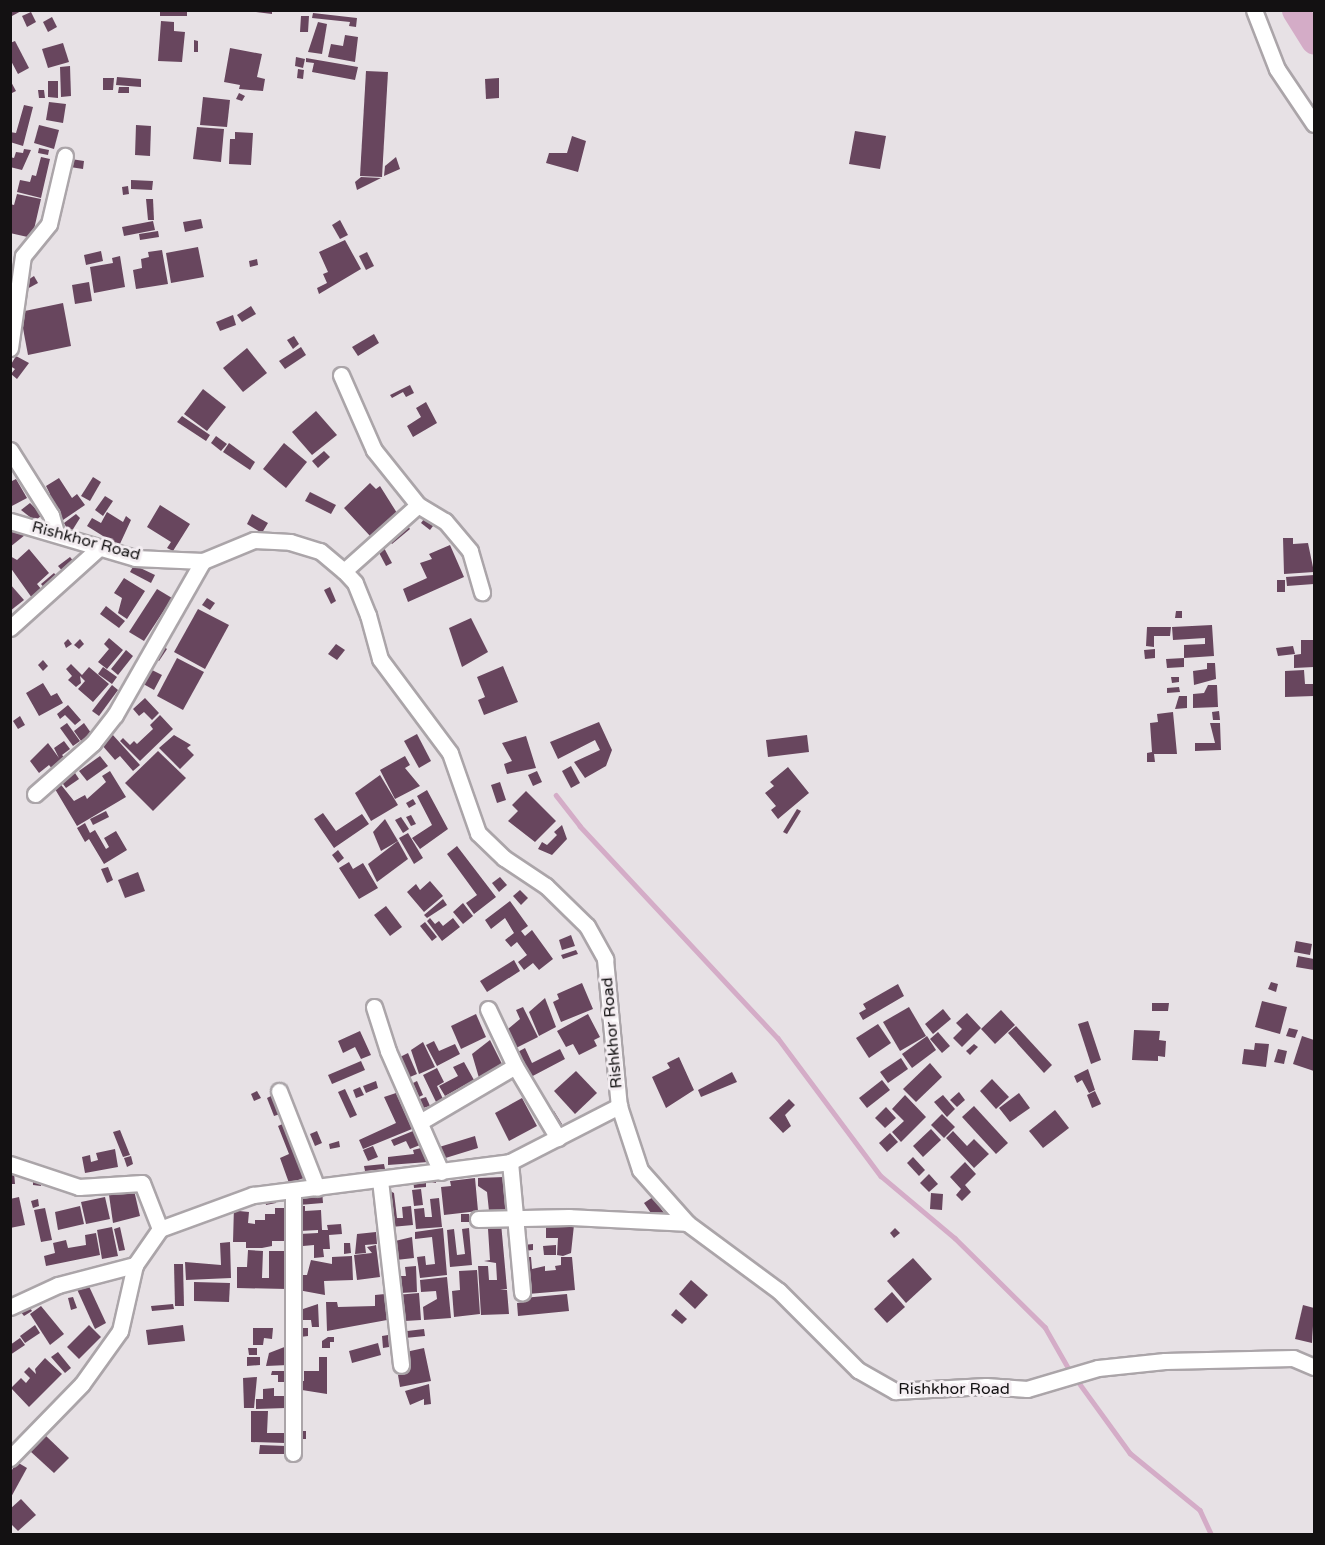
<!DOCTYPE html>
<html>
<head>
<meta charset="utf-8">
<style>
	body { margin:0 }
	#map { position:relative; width:1325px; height:1545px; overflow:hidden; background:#e7e1e5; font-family:"Varela Round",sans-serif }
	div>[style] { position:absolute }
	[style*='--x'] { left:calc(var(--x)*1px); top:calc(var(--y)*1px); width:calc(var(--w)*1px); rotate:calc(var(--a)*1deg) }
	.stream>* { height:4.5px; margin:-2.25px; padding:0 2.25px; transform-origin:2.25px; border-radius:2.25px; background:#d4acc7 }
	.river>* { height:27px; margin:-13.5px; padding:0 13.5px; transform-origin:13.5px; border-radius:13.5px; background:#d4acc7 }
	.building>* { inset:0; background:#68465e }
	.roads { filter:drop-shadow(2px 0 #aba5a9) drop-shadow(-2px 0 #aba5a9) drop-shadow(0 2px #aba5a9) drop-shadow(0 -2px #aba5a9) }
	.minor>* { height:15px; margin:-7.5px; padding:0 7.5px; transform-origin:7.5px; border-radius:7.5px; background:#fff }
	span { translate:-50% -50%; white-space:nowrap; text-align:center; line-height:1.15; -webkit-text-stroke:6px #f4eef2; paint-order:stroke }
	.street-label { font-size:16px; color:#131112 }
	.frame { position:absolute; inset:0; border:12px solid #131112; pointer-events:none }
</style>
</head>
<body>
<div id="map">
	<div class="stream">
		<i style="--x:556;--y:795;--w:39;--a:52"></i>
		<i style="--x:580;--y:826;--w:290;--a:47"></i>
		<i style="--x:778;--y:1038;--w:172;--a:53.3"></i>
		<i style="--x:881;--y:1176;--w:97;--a:40"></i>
		<i style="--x:955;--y:1238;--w:127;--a:44.7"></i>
		<i style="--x:1045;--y:1327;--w:48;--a:60.3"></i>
		<i style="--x:1069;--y:1369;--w:104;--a:54"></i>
		<i style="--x:1130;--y:1453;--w:90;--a:39.2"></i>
		<i style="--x:1200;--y:1510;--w:26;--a:65"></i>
	</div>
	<div class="river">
		<i style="--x:1295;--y:10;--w:36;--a:58"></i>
	</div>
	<div class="building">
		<i style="clip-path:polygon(10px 10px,23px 10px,12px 16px)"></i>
		<i style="clip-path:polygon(160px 10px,187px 10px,187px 16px,160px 16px)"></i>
		<i style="clip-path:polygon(241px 10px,272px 10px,272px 14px)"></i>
		<i style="clip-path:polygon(31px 12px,36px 22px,27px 27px,22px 16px)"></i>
		<i style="clip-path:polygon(313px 13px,357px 18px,356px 27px,349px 26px,350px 22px,312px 18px)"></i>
		<i style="clip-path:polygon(301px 16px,309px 16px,308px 32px,300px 32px)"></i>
		<i style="clip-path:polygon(52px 17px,57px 27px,48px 32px,43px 22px)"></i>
		<i style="clip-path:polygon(161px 21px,174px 22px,174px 31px,185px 32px,182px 62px,158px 61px)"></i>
		<i style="clip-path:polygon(318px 22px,327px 24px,322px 54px,308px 52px)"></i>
		<i style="clip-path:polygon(345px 35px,358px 37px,355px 62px,328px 57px,331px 44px,343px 46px)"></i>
		<i style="clip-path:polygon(194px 40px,198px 41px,198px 52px,194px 52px)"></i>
		<i style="clip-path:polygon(15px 41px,29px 68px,18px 74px,10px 59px,10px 43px)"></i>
		<i style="clip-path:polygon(63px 43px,69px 62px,48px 68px,42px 49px)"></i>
		<i style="clip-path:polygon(230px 48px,262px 54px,257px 77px,265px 79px,263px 91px,239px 89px,240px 85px,224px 82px)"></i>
		<i style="clip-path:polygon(296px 57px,305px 59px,303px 68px,295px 66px)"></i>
		<i style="clip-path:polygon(306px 58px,358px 67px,355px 80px,312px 72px,314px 63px,306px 62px)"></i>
		<i style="clip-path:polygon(70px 66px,71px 96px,61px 97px,60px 67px)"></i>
		<i style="clip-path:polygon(298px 69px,304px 70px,303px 79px,297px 78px)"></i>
		<i style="clip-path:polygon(366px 71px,388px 72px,382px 177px,360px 176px)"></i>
		<i style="clip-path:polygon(117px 77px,141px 79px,141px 87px,116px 85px)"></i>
		<i style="clip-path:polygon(103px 78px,114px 78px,113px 90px,103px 90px)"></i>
		<i style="clip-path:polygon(499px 78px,499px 98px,486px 99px,485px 79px)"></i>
		<i style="clip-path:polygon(10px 80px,16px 91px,10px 94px)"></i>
		<i style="clip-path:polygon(48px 81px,58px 81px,58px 98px,48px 97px)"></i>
		<i style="clip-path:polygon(119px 87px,129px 87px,129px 93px,118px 93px)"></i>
		<i style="clip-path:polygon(38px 90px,44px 90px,45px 98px,39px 98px)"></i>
		<i style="clip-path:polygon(239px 93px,245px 96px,242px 101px,236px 99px)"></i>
		<i style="clip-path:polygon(203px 97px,230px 100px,227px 127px,200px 125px)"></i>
		<i style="clip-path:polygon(49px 102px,66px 104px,63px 123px,46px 120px)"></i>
		<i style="clip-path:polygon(24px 105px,33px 107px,23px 146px,10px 142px,10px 132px,16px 133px)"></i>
		<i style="clip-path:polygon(39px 125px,59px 130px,54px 149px,34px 143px)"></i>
		<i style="clip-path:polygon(136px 125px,151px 126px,150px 156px,135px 155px)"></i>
		<i style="clip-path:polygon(197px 127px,224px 129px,221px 162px,193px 159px)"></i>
		<i style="clip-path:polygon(855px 131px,886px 136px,880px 169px,849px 164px)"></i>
		<i style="clip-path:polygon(235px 132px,253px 133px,251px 165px,229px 164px,230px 139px,235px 139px)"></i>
		<i style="clip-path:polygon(572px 136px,586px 141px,578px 172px,546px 163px,549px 153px,567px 153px)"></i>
		<i style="clip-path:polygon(39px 148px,49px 150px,48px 155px,38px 153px)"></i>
		<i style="clip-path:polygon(24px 149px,31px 150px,22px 170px,10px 167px,10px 157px,14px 158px,16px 152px,23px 153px)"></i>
		<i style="clip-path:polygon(41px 157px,50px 159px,41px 198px,17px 192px,20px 180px,30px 182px,32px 175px,36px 176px)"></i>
		<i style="clip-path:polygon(396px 157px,400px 169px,384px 176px,385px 166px)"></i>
		<i style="clip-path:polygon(71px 159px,84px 161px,83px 169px,70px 167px)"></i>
		<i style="clip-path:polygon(361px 177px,381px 178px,357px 190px,355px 182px)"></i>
		<i style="clip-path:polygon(131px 180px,153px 181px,152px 190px,131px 189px)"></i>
		<i style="clip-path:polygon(128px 186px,129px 194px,123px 195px,122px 187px)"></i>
		<i style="clip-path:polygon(17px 194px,41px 199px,32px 238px,10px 233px,10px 204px,14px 205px)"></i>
		<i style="clip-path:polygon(146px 199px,153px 199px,154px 220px,148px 220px)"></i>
		<i style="clip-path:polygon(201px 219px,203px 228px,185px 232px,183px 222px)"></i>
		<i style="clip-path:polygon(340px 220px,348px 235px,340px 239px,332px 225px)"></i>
		<i style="clip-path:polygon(153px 221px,155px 230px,124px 236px,122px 227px)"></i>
		<i style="clip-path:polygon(158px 231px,159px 237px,140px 240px,139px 234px)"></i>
		<i style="clip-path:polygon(345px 240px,361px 269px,319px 294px,317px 288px,327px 283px,323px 274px,328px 272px,319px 252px)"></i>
		<i style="clip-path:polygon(198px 247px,204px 277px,171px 283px,166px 253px)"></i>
		<i style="clip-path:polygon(162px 250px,168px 284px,136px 289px,133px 270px,142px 268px,141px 259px,149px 257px,148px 252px)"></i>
		<i style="clip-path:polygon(101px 251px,103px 261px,86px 265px,84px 255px)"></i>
		<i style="clip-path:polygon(367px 252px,374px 266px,366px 270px,359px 256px)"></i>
		<i style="clip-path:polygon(120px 256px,125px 287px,94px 293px,90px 267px,113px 263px,112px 258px)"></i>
		<i style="clip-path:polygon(257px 259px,258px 265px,250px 267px,249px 261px)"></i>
		<i style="clip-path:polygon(34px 276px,38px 283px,27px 289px,23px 283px)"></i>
		<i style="clip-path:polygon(89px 282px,92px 301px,75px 304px,72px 285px)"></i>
		<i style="clip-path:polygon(63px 303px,71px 346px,28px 355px,20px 312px)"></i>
		<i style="clip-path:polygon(251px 306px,256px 314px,242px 322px,237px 315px)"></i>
		<i style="clip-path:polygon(233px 315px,236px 325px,220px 331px,216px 322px)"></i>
		<i style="clip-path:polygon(374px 334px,379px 343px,358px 356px,352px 347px)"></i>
		<i style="clip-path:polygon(294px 336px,299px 344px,293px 349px,287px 340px)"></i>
		<i style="clip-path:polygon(301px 347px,306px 355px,285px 369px,279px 361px)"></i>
		<i style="clip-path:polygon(247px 348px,267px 373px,243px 392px,223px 368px)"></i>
		<i style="clip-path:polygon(16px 356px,29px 363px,17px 379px,11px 374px,15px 369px,10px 366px)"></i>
		<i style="clip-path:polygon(410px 385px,414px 393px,406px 397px,403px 392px,392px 398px,390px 395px)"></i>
		<i style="clip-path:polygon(203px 389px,226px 407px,207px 431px,184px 414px)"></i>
		<i style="clip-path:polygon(426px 402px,437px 423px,413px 437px,407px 426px,421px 417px,416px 408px)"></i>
		<i style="clip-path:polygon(316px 411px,337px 435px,312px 455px,292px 432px)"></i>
		<i style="clip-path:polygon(182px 416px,210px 435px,206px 441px,177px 422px)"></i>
		<i style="clip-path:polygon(216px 436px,227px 444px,221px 451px,211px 443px)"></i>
		<i style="clip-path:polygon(229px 443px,255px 462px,250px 470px,223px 452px)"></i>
		<i style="clip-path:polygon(284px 443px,307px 462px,286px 488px,263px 469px)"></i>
		<i style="clip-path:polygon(324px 451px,330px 457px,318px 468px,312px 461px)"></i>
		<i style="clip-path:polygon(93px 477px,101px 482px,90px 501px,81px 496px)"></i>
		<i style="clip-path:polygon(59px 478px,72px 498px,77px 494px,85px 505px,63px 520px,47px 496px,50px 494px,46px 486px)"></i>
		<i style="clip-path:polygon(16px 479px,27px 498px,10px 507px,10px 482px)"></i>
		<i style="clip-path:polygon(370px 483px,376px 489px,380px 486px,397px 513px,371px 537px,344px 508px)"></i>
		<i style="clip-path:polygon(310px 492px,336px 505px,331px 514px,305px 501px)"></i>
		<i style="clip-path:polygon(105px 496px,113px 501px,103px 516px,95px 510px)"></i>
		<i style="clip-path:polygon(30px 503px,42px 515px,35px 521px,21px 510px)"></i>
		<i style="clip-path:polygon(160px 505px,190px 524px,173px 551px,167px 548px,171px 542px,147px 527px)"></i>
		<i style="clip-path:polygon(107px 512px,123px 522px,126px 516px,131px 520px,119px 546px,87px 526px,92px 518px,101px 523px)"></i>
		<i style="clip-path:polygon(76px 514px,80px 518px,70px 534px,64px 523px)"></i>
		<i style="clip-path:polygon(252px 514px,268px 523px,262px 533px,247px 524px)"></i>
		<i style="clip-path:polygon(424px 519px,433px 526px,430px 530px,421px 523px)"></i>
		<i style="clip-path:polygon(405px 522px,410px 529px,392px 544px,387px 538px)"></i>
		<i style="clip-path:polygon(10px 525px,24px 530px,25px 535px,10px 547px)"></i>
		<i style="clip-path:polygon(1283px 538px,1293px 538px,1293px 544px,1308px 543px,1314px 572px,1284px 574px)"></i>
		<i style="clip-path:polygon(382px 544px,392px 563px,386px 566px,376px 547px)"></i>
		<i style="clip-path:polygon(450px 545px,464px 577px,408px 602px,403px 589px,427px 578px,420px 563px,432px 559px,429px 554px)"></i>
		<i style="clip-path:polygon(29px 549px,49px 573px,37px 584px,42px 590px,32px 598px,10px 567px,10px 556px,17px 560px)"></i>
		<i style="clip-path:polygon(70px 557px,76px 564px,65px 574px,58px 566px)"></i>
		<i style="clip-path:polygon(134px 565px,155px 575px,151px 583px,130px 572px)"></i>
		<i style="clip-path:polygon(54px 573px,59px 579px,46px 590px,41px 584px)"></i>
		<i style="clip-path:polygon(1314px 575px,1314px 584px,1287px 586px,1286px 577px)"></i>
		<i style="clip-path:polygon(124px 578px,145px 591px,127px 619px,118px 613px,122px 598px,114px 593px)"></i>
		<i style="clip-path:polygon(1277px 580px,1285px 580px,1285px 592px,1277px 592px)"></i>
		<i style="clip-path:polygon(10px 584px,24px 600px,10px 611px)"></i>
		<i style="clip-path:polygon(330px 587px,336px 601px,331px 604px,324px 590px)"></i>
		<i style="clip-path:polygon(157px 589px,172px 598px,144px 641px,129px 632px)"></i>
		<i style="clip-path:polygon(207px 598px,215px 603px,210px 610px,202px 605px)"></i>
		<i style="clip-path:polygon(106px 606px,125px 621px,119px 628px,100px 614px)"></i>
		<i style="clip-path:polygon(198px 609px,229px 625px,205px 669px,174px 652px)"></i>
		<i style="clip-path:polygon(1176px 611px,1182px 611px,1182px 618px,1175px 618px)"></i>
		<i style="clip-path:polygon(471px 618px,488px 652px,462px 667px,449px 628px)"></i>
		<i style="clip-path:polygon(1212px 625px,1214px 656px,1184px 658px,1184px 645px,1205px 644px,1205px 638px,1173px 640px,1172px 627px)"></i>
		<i style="clip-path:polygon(1147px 627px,1171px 627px,1170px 636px,1154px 636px,1154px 647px,1146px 646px)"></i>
		<i style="clip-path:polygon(109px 638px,123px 650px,107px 669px,98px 662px,109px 649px,104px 644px)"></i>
		<i style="clip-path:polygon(68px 639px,72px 644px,66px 648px,64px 643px)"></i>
		<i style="clip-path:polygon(80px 639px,84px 644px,79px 649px,74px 645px)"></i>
		<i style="clip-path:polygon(1301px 640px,1314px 640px,1314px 667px,1294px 668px,1294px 655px,1301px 654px)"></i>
		<i style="clip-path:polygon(160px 644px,167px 649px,159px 661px,152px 657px)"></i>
		<i style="clip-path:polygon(336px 644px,345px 650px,337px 660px,328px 654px)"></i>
		<i style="clip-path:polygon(1293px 646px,1295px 654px,1278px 656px,1276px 648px)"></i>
		<i style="clip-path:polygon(1155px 649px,1155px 658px,1145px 659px,1144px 650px)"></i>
		<i style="clip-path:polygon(126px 650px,133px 656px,118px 675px,111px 669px)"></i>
		<i style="clip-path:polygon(177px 658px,204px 672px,183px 710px,157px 696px)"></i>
		<i style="clip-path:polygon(1184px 658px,1184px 667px,1167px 668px,1166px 659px)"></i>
		<i style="clip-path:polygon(43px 660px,48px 666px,43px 671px,38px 665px)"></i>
		<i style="clip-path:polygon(1207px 663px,1215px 663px,1216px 679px,1194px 685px,1193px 671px,1207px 669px)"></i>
		<i style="clip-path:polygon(71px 664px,82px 675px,89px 667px,109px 684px,93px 702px,78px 689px,85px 681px,80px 676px,81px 683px,76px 687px,68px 680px,72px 676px,66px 669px)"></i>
		<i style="clip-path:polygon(503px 666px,518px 702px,484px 715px,478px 700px,485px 697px,477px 677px)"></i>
		<i style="clip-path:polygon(103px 667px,117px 677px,112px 684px,98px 674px)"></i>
		<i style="clip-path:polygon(146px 667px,162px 675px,154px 690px,138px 681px)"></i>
		<i style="clip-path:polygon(1304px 670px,1305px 684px,1314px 684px,1314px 696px,1285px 697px,1285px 671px)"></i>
		<i style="clip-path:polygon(1171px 677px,1179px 677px,1179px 682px,1172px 683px)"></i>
		<i style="clip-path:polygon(43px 683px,51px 696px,57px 693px,63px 703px,39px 716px,26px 693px)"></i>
		<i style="clip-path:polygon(112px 685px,118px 690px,99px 716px,92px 711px)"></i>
		<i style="clip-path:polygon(1208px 685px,1217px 685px,1218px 707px,1193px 708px,1193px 694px,1204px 693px)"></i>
		<i style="clip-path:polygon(1179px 687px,1180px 692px,1167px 693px,1167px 688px)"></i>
		<i style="clip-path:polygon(1179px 696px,1187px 696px,1187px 708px,1175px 709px)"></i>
		<i style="clip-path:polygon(145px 698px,159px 713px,152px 720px,144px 712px,139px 716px,133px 709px)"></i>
		<i style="clip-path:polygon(68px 705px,81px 720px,75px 725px,65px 715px,60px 719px,57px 714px)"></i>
		<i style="clip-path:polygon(1219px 711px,1220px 720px,1213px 720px,1212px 712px)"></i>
		<i style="clip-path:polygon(1173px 712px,1177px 754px,1154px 754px,1155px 762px,1147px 762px,1147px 753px,1152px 752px,1150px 723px,1158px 722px,1157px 714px)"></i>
		<i style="clip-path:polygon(160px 715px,173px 729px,140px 761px,120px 741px,123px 738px,130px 745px,134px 741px,137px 744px,153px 729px,150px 725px)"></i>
		<i style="clip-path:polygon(20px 716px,25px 725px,18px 729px,13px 721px)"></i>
		<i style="clip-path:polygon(599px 722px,612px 750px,606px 766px,585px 778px,574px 762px,600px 750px,595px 740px,558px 759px,550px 742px)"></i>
		<i style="clip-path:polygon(67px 723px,80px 741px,73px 746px,60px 728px)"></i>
		<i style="clip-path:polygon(84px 723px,91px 733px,81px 741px,74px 731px)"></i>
		<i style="clip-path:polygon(1210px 723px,1220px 723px,1221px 750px,1195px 751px,1195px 743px,1215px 743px)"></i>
		<i style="clip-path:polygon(112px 734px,140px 765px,133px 771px,120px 756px,115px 760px,101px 744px)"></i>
		<i style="clip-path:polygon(417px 734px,431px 761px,419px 768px,404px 741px)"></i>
		<i style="clip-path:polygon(174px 735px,191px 745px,187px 748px,194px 755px,180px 769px,159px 748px)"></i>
		<i style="clip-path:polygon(807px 735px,809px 752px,768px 757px,766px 740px)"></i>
		<i style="clip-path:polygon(526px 736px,536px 768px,507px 774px,504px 764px,512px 761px,502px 743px)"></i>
		<i style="clip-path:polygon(64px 741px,70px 749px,62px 755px,67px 760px,53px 770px,49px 765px,39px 773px,30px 761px,48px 743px,59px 758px,54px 748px)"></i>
		<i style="clip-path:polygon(158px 751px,186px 778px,153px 811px,125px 783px)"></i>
		<i style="clip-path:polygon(100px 756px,108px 766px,87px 781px,79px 771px)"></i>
		<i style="clip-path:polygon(405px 756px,410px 765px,405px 768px,420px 786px,395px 799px,380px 770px)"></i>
		<i style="clip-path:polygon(571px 766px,580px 783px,571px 788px,562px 771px)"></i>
		<i style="clip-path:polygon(788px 767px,809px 793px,778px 819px,771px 810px,776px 806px,765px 793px,774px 786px,770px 782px)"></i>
		<i style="clip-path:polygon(73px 770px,79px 779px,66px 788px,60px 780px)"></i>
		<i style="clip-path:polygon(110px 771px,126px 797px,77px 826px,52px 784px,58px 781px,74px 801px,85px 795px,87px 799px,106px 782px,102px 776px)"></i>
		<i style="clip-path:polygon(537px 771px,542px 782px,533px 786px,528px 775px)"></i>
		<i style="clip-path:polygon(380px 775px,398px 805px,371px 821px,355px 793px)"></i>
		<i style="clip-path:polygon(500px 782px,506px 800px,497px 803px,491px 785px)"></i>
		<i style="clip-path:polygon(427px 790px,448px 829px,420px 849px,412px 838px,432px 825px,417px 796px)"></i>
		<i style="clip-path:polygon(526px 791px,556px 821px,535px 842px,508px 821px,518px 811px,512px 805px)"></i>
		<i style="clip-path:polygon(413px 799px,416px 804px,409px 808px,406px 803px)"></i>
		<i style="clip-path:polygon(797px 809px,801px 811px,787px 834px,783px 832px)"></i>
		<i style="clip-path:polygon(106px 811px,109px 817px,93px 825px,90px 819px)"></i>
		<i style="clip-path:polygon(323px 813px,336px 831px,362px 814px,369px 824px,334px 848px,314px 819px)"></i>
		<i style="clip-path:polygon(411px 815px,416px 824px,411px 826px,406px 817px)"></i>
		<i style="clip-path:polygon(401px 817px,409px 829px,403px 833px,395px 820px)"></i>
		<i style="clip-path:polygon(385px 819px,398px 841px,381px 851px,373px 832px)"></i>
		<i style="clip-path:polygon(85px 823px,90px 833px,95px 830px,106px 849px,109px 847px,104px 838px,116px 831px,127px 850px,104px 864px,89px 839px,85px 842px,77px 828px)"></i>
		<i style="clip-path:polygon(562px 825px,567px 839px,552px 855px,538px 849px,542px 842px,547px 845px,557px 835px,554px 832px)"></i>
		<i style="clip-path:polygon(408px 833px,423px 858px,414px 864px,399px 838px)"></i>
		<i style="clip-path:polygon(398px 841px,408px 859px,377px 882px,368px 864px)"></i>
		<i style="clip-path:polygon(457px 846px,496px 897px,474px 914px,466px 903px,477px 895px,447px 854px)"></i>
		<i style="clip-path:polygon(338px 850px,344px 858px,338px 863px,332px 855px)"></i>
		<i style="clip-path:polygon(349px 862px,353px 869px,363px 863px,378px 888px,359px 899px,339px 868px)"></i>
		<i style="clip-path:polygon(108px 867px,113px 880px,107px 883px,101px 869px)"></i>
		<i style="clip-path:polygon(138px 872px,145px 891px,125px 898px,118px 880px)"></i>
		<i style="clip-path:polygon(500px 877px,507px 885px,499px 892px,492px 883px)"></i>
		<i style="clip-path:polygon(430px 881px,443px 896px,424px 912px,407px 892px,416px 884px,420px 890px)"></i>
		<i style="clip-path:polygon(520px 890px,528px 898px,521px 905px,513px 896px)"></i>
		<i style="clip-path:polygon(443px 899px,447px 905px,427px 918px,424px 915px)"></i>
		<i style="clip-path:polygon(510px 901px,528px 926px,521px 931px,525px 936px,532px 930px,553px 959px,539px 970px,533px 963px,524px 970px,518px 962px,527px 955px,517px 942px,511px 947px,505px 940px,514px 933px,505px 918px,491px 929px,485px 920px)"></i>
		<i style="clip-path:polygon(463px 903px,473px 916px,463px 924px,453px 912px)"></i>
		<i style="clip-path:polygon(386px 906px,402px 927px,390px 936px,374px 915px)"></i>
		<i style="clip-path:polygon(430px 918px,435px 924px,439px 921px,443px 926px,453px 918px,460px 927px,442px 941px,427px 921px)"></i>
		<i style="clip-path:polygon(425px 922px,437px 937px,432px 941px,420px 926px)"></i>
		<i style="clip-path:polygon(571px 935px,575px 946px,562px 950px,559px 940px)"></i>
		<i style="clip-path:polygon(1296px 941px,1312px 944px,1310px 955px,1294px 952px)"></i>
		<i style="clip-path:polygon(576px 950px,578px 954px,563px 959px,561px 955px)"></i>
		<i style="clip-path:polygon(1298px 956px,1314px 959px,1314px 970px,1296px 967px)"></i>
		<i style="clip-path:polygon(514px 960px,520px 971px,487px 992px,480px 981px)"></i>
		<i style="clip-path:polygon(1271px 982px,1278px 984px,1276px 992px,1268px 989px)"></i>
		<i style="clip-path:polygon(582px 983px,593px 1009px,561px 1022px,553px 1002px,559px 999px,557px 994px)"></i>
		<i style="clip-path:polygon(898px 984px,904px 996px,863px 1020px,859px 1013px,866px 1009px,863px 1004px)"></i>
		<i style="clip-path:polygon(545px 998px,556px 1027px,539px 1036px,529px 1012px)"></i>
		<i style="clip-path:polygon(1262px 1001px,1287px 1007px,1280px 1034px,1255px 1027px)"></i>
		<i style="clip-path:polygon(1152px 1003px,1169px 1003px,1168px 1011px,1152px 1011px)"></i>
		<i style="clip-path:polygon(523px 1007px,538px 1037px,510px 1051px,505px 1041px,512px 1037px,508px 1029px,520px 1019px,516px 1010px)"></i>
		<i style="clip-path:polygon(909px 1007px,926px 1036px,900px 1051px,883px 1022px)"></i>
		<i style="clip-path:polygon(943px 1009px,951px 1019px,933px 1034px,925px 1024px)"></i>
		<i style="clip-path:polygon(1001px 1010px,1015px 1025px,995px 1044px,981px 1029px)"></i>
		<i style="clip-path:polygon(967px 1013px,981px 1028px,962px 1047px,953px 1038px,962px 1029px,956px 1023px)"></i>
		<i style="clip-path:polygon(476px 1014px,486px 1037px,461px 1049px,451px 1026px)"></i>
		<i style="clip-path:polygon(588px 1014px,600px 1037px,594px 1040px,597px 1046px,579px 1055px,573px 1044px,566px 1047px,557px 1031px)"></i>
		<i style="clip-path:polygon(1088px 1021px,1101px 1060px,1091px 1064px,1078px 1024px)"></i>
		<i style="clip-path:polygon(878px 1024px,891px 1043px,869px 1058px,856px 1038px)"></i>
		<i style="clip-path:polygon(1016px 1026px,1052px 1065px,1044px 1073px,1008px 1033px)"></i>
		<i style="clip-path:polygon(1289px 1028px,1298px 1030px,1295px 1038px,1286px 1036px)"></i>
		<i style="clip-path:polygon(1134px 1030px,1160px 1031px,1159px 1040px,1166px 1041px,1165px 1057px,1158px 1056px,1158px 1061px,1132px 1060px)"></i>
		<i style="clip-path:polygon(360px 1031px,371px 1055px,361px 1059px,355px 1047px,343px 1053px,338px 1041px)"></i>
		<i style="clip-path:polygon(938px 1032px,950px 1046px,942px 1053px,930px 1039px)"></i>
		<i style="clip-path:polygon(927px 1036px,936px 1050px,912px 1068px,902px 1054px)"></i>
		<i style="clip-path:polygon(1302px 1036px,1314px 1040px,1314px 1071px,1293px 1064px)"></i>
		<i style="clip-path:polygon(490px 1040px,503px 1066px,479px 1078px,472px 1054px)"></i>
		<i style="clip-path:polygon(434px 1041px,439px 1051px,455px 1044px,460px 1054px,437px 1066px,426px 1045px)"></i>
		<i style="clip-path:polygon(423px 1042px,435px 1067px,419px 1074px,411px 1050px)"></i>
		<i style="clip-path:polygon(1255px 1043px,1269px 1044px,1266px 1067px,1242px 1064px,1244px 1049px,1254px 1050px)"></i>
		<i style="clip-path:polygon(974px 1044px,978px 1047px,970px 1055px,966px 1051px)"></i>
		<i style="clip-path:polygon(525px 1048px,532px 1063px,560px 1049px,565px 1059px,527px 1079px,514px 1054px)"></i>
		<i style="clip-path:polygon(1278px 1049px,1287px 1051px,1284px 1064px,1274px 1062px)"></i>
		<i style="clip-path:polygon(408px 1053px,417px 1074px,403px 1080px,400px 1057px)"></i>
		<i style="clip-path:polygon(679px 1057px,694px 1090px,666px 1108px,652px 1077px,670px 1068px,667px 1063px)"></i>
		<i style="clip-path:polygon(901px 1058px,908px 1069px,888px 1083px,880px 1072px)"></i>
		<i style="clip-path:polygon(361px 1061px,365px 1070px,332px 1084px,328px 1075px)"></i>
		<i style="clip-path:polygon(464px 1062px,474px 1080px,445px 1096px,439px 1086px,458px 1076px,453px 1067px)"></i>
		<i style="clip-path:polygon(930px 1063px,942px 1077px,916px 1102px,903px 1089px)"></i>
		<i style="clip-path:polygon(437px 1068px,444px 1082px,437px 1086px,443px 1099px,436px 1102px,423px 1075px)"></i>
		<i style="clip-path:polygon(1088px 1069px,1095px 1090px,1089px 1093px,1082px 1080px,1077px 1083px,1074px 1076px)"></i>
		<i style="clip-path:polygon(576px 1071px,597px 1093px,575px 1114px,554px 1091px)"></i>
		<i style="clip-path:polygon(732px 1072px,737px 1082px,701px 1097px,698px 1090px)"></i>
		<i style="clip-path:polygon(992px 1079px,1009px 1097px,996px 1109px,980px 1091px)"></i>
		<i style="clip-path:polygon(882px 1080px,890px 1090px,867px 1108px,859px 1098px)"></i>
		<i style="clip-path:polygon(376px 1081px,378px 1088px,366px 1093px,363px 1086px)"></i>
		<i style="clip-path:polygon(417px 1081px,423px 1095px,419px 1097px,413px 1083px)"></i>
		<i style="clip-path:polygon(360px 1087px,364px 1095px,356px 1098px,353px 1090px)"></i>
		<i style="clip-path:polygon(345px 1089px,357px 1115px,350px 1118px,338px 1092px)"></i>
		<i style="clip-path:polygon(257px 1091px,261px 1098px,254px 1101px,251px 1094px)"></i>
		<i style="clip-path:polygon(1095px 1091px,1101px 1104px,1092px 1108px,1087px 1095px)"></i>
		<i style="clip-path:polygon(959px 1092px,965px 1100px,957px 1107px,950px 1100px)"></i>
		<i style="clip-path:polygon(396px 1093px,412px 1129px,363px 1149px,359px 1140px,396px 1123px,384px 1097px)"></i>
		<i style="clip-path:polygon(1019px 1093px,1030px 1108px,1010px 1122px,999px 1108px)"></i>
		<i style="clip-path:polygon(273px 1095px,280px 1114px,274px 1116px,267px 1098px)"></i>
		<i style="clip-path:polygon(905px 1095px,926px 1117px,901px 1142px,892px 1132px,904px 1121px,892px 1109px)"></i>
		<i style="clip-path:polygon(943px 1095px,955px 1109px,947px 1117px,934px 1102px)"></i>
		<i style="clip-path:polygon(426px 1097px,430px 1106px,423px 1108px,420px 1099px)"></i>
		<i style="clip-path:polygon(522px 1098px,537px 1126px,509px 1141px,495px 1113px)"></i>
		<i style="clip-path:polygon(789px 1099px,795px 1105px,785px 1115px,791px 1126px,783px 1133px,769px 1118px)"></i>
		<i style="clip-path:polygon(974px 1106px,1008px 1143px,996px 1154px,962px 1117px)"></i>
		<i style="clip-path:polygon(886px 1107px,896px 1118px,885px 1128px,875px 1118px)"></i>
		<i style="clip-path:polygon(1055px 1110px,1069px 1128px,1043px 1148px,1029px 1131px)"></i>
		<i style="clip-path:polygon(554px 1111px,562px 1124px,556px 1127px,548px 1114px)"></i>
		<i style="clip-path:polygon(942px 1114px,955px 1127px,944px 1138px,931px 1125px)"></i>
		<i style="clip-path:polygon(287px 1122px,307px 1177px,289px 1183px,280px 1158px,289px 1154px,278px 1126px)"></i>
		<i style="clip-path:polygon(931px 1129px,941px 1140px,923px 1157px,913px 1146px)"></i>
		<i style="clip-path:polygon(120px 1130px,130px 1155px,123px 1157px,113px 1132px)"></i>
		<i style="clip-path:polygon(317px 1131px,322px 1143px,315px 1146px,310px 1134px)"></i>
		<i style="clip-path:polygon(413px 1131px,420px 1145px,410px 1149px,406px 1141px,394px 1146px,391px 1140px)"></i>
		<i style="clip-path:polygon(953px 1131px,967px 1146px,974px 1139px,989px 1154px,974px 1168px,946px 1138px)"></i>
		<i style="clip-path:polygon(890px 1133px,898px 1142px,887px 1152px,879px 1143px)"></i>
		<i style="clip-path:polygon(475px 1136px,478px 1148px,439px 1160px,436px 1148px)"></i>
		<i style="clip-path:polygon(339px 1141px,340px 1147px,330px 1149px,329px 1144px)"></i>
		<i style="clip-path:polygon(373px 1146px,378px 1157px,368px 1161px,363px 1150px)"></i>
		<i style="clip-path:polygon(421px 1148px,428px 1162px,388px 1165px,388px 1157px,414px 1154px,413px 1150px)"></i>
		<i style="clip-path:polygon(115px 1149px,118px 1167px,85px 1173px,82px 1157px,90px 1155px,91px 1162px,98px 1160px,96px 1153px)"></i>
		<i style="clip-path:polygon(131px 1156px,133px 1164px,127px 1167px,124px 1158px)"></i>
		<i style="clip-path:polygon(913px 1157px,925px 1170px,919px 1176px,907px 1163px)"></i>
		<i style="clip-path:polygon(965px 1162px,976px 1174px,965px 1185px,971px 1192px,962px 1201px,956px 1195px,961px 1189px,950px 1177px)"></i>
		<i style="clip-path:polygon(384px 1164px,385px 1169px,365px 1171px,364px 1166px)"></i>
		<i style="clip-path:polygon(14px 1172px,15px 1184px,10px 1184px,10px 1173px)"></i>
		<i style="clip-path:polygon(929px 1174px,938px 1184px,929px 1192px,920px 1183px)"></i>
		<i style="clip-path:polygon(435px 1175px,436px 1183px,426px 1181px,426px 1187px,414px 1188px,413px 1178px)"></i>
		<i style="clip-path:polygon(504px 1177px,509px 1209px,489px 1211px,487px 1192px,478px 1186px,478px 1178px)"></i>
		<i style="clip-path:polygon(475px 1178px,478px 1211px,444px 1215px,441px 1187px,451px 1186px,450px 1181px)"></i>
		<i style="clip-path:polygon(33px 1180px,41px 1180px,41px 1186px,33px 1185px)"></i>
		<i style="clip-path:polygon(133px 1186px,140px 1216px,113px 1223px,109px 1195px)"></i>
		<i style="clip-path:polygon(421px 1189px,423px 1205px,414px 1206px,412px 1190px)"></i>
		<i style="clip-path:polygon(322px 1190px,323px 1203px,299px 1205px,298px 1192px)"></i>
		<i style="clip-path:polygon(388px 1190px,394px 1193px,397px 1218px,403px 1218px,402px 1207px,411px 1206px,413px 1225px,391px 1227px)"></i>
		<i style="clip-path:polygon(931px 1193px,943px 1194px,942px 1210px,930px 1209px)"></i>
		<i style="clip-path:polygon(19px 1197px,25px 1225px,10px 1228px,10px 1199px)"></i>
		<i style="clip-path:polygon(105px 1197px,110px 1219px,86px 1224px,81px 1202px)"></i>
		<i style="clip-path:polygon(653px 1197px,664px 1213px,655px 1219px,644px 1203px)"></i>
		<i style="clip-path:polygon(275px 1198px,276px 1203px,266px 1205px,265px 1200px)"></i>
		<i style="clip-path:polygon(439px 1198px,442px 1227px,416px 1229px,414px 1209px,424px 1208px,425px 1217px,432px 1217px,430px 1199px)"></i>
		<i style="clip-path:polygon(38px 1199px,39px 1206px,33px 1208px,31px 1201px)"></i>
		<i style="clip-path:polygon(80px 1206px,84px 1224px,58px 1230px,55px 1212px)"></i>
		<i style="clip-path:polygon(234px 1206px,240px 1206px,239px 1211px,249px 1212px,248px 1223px,255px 1224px,255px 1220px,265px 1220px,265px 1214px,275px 1214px,275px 1208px,288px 1208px,287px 1241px,272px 1241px,272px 1246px,262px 1248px,246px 1248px,246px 1242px,233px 1242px)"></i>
		<i style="clip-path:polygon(299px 1206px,305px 1206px,305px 1211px,321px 1210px,322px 1230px,328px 1230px,327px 1225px,341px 1224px,342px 1234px,329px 1235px,330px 1249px,323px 1249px,324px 1257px,314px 1258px,314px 1245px,303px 1246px,300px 1252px,299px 1234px,318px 1233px,318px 1230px,300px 1231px)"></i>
		<i style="clip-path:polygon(45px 1208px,52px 1240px,41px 1242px,34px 1210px)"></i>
		<i style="clip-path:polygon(461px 1214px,469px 1214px,469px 1222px,461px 1222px)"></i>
		<i style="clip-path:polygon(501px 1223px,507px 1289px,500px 1290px,507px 1290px,509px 1314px,481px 1315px,478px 1266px,488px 1266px,489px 1280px,497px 1280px,496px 1263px,484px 1261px,490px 1260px,488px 1229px)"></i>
		<i style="clip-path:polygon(561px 1224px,574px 1225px,571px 1253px,563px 1256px,557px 1255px,558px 1238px,546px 1238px,546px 1227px,561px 1227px)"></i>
		<i style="clip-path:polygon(112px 1227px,118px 1256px,102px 1259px,97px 1230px)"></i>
		<i style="clip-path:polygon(120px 1227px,125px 1250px,119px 1251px,114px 1229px)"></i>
		<i style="clip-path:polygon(443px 1228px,447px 1275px,420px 1278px,417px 1257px,425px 1256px,426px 1265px,435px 1264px,432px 1237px,415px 1239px,415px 1232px)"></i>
		<i style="clip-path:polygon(469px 1228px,472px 1265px,450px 1267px,447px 1230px,454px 1229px,457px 1255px,465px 1254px,462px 1229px)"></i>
		<i style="clip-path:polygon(895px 1228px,900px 1233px,894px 1238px,890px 1233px)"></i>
		<i style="clip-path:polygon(376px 1232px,377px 1244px,365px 1245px,366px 1253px,355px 1254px,357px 1234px)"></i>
		<i style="clip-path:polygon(96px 1233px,100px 1255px,46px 1266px,44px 1256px,55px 1253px,53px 1243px,66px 1240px,68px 1248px,86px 1245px,85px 1235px)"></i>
		<i style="clip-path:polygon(412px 1237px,414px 1258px,396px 1260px,395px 1241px)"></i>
		<i style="clip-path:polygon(230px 1242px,231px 1278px,186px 1280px,185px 1262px,221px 1265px,220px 1243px)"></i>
		<i style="clip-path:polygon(344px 1243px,350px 1243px,351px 1253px,344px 1254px)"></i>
		<i style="clip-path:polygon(533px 1244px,533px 1250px,523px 1251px,523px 1245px)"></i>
		<i style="clip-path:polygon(376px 1245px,380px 1277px,357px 1280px,354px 1255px,372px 1253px,367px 1247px)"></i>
		<i style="clip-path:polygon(556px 1245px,556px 1255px,544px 1255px,543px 1246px)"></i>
		<i style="clip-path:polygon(248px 1250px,263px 1251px,262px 1278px,269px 1278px,269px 1251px,288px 1251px,287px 1289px,237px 1288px,237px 1267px,247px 1267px)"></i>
		<i style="clip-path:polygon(352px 1256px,353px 1280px,324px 1281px,325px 1295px,298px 1290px,297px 1275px,307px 1275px,311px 1260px,332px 1264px,332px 1257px)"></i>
		<i style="clip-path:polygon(526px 1257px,531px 1257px,532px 1269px,545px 1266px,545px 1271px,556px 1270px,555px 1266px,561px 1265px,561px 1257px,572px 1257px,575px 1290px,528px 1294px)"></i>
		<i style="clip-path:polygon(913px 1258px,932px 1279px,906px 1303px,887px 1281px)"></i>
		<i style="clip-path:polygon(174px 1264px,183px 1264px,184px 1306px,175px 1306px)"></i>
		<i style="clip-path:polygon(416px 1266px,417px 1292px,400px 1293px,399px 1276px,406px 1276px,405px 1267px)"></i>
		<i style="clip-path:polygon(477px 1270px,480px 1314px,454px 1317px,452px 1291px,460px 1290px,459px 1271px)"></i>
		<i style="clip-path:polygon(447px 1277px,451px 1318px,424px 1320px,423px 1307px,437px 1299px,436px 1291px,421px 1292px,420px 1280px)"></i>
		<i style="clip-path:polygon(691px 1280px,708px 1295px,695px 1309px,679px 1294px)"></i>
		<i style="clip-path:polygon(87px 1282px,106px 1323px,95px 1329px,76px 1287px)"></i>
		<i style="clip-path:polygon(194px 1282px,230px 1283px,229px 1302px,194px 1301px)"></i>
		<i style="clip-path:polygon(892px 1292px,905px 1307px,887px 1323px,874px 1309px)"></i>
		<i style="clip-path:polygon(419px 1293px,421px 1320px,405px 1321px,404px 1312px,398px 1313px,396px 1295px)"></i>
		<i style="clip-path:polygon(385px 1294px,387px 1320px,327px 1331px,326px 1302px,337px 1302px,338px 1307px,375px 1306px,375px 1295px)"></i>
		<i style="clip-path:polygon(567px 1294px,569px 1311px,518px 1316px,517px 1303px,524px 1302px,523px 1298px)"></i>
		<i style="clip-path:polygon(73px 1297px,77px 1308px,71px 1310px,68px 1298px)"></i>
		<i style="clip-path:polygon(299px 1300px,303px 1300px,303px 1309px,318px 1304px,319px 1327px,312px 1327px,311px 1320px,300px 1320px)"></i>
		<i style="clip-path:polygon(27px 1303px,32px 1311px,24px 1316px,17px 1307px)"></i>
		<i style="clip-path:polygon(173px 1304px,174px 1309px,152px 1311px,151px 1306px)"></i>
		<i style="clip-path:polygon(1303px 1305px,1314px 1308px,1312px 1343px,1295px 1339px)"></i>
		<i style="clip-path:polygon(41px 1306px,64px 1334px,50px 1345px,30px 1314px)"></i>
		<i style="clip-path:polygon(676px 1309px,687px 1319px,682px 1324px,671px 1315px)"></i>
		<i style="clip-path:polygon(35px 1325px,40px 1333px,25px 1343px,20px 1336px)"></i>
		<i style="clip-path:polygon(89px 1325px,101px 1337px,79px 1359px,67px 1347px)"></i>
		<i style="clip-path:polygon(183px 1325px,185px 1341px,148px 1345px,146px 1330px)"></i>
		<i style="clip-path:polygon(253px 1328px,273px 1328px,272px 1339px,264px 1338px,263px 1345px,253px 1345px)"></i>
		<i style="clip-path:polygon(300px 1328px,308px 1328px,308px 1336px,300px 1337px)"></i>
		<i style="clip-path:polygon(424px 1329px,425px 1336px,405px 1338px,399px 1332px)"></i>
		<i style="clip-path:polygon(388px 1335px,389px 1347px,383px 1348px,382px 1336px)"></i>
		<i style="clip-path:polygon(328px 1337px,334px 1337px,334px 1342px,330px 1342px,330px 1348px,322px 1348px,322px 1341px)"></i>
		<i style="clip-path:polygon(20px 1338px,25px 1345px,10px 1355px,10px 1345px)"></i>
		<i style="clip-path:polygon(378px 1343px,381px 1355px,352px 1363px,349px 1351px)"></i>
		<i style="clip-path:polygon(287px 1346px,288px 1365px,266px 1366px,269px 1353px)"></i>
		<i style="clip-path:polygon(248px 1348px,257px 1348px,257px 1355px,249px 1355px)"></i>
		<i style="clip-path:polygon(424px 1348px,431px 1381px,400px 1387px,398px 1375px,406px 1374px,404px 1368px,410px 1367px,409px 1361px,403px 1363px,401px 1353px)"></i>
		<i style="clip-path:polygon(58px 1352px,71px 1368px,65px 1373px,51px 1357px)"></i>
		<i style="clip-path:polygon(247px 1357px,260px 1357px,260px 1365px,247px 1366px)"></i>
		<i style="clip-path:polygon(319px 1357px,327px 1357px,327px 1394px,302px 1390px,303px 1397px,298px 1397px,298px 1381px,304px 1381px,304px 1371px,319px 1371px)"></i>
		<i style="clip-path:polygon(45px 1358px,62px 1374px,29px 1407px,11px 1388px,21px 1378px,26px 1383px,30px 1378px,24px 1372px,29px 1367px,36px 1374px,35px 1369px)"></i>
		<i style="clip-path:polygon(272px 1371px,286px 1371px,286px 1382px,278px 1382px,278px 1375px,271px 1375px)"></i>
		<i style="clip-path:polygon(257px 1377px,254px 1408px,244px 1408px,243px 1378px)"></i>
		<i style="clip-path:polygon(429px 1384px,431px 1404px,424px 1405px,424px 1399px,410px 1405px,405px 1391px)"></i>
		<i style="clip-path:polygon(274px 1388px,274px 1396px,287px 1396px,286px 1408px,256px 1409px,256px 1399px,263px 1399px,263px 1389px)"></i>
		<i style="clip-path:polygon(251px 1411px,268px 1411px,267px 1433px,285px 1433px,285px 1443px,251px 1442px)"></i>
		<i style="clip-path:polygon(299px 1431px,306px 1431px,306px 1439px,299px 1439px)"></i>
		<i style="clip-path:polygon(45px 1435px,69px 1458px,54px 1473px,30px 1451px)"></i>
		<i style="clip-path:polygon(260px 1445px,286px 1446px,286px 1454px,259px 1454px)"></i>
		<i style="clip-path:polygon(17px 1462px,27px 1468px,10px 1499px,10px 1473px)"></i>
		<i style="clip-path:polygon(21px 1499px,36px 1515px,18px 1531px,10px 1523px,10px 1509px)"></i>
	</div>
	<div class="roads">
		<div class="minor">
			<i style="--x:1254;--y:10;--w:63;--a:68.7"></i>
			<i style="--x:1277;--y:69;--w:66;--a:56.1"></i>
			<i style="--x:10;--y:348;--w:93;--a:-82"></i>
			<i style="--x:23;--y:256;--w:41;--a:-50.9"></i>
			<i style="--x:49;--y:224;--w:70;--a:-76.8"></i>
			<i style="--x:341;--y:375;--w:82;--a:66.3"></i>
			<i style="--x:374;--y:450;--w:70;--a:51.3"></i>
			<i style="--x:418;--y:505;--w:31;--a:31"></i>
			<i style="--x:445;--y:521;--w:39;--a:50"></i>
			<i style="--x:470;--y:551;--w:43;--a:73.7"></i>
			<i style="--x:10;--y:450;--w:77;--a:57.8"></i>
			<i style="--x:51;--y:515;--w:19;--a:74"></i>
			<i style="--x:10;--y:521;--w:130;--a:16.5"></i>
			<i style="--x:135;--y:558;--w:68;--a:2.5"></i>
			<i style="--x:203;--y:561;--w:55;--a:-22.4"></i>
			<i style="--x:254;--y:540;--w:36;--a:3"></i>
			<i style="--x:290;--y:542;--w:31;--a:17"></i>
			<i style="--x:320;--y:551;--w:31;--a:40"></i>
			<i style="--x:344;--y:571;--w:16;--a:47"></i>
			<i style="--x:355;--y:583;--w:35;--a:68"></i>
			<i style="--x:368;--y:615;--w:46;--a:74.7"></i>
			<i style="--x:380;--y:659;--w:117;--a:53.3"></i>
			<i style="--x:450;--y:753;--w:85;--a:70.7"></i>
			<i style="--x:478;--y:833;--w:36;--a:44"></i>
			<i style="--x:504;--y:858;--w:50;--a:33.7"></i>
			<i style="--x:546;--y:886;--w:57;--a:44.3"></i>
			<i style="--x:587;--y:926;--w:38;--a:61"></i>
			<i style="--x:605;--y:959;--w:148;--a:84.6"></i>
			<i style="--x:619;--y:1106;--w:67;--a:71.8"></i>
			<i style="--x:640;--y:1170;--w:71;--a:48.4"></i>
			<i style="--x:687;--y:1223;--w:114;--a:36.5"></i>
			<i style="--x:779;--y:1291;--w:112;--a:45"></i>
			<i style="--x:858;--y:1370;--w:43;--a:29.6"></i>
			<i style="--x:895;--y:1391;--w:91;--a:-3.1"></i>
			<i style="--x:986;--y:1386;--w:41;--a:4.2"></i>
			<i style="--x:1027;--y:1389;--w:74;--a:-16.5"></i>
			<i style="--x:1098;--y:1368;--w:67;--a:-6"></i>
			<i style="--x:1165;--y:1361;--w:128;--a:-1.3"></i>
			<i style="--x:1293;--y:1358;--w:23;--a:23"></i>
			<i style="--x:344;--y:571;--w:99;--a:-41.7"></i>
			<i style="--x:10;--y:628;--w:120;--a:-42"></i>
			<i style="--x:35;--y:794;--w:77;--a:-41.3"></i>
			<i style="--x:93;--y:743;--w:36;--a:-52"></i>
			<i style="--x:115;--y:715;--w:177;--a:-60.3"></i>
			<i style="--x:374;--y:1007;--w:46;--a:72.3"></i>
			<i style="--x:388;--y:1051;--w:132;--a:66.3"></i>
			<i style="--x:488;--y:1009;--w:63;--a:64.7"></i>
			<i style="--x:515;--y:1066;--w:84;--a:59.2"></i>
			<i style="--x:279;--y:1091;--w:104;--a:68.6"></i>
			<i style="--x:420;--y:1122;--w:110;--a:-30.5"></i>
			<i style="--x:510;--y:1162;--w:131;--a:84.7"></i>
			<i style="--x:10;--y:1164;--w:73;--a:18.4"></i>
			<i style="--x:79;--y:1187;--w:63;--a:-3.6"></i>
			<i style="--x:142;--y:1183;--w:49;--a:68.6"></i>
			<i style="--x:380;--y:1180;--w:186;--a:83.5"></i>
			<i style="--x:478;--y:1219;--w:91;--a:-1.3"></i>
			<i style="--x:569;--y:1217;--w:118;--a:2.9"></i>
			<i style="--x:10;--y:1307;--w:53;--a:-24.6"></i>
			<i style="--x:58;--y:1285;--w:80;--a:-14.6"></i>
			<i style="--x:293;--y:1453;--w:262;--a:-90"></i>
			<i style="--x:10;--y:1458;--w:103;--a:-45.8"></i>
			<i style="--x:82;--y:1384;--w:65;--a:-54.4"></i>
			<i style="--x:120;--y:1331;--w:68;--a:-77.2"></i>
			<i style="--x:135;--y:1265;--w:44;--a:-55.2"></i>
			<i style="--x:160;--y:1229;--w:99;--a:-20.1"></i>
			<i style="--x:253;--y:1195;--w:259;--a:-7.3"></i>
			<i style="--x:510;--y:1162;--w:123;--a:-27.2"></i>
		</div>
	</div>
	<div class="street-label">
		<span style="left:86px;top:541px;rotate:15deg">Rishkhor Road</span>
		<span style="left:612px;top:1033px;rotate:-95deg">Rishkhor Road</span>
		<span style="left:954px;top:1389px">Rishkhor Road</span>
	</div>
	<div class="frame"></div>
</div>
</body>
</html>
